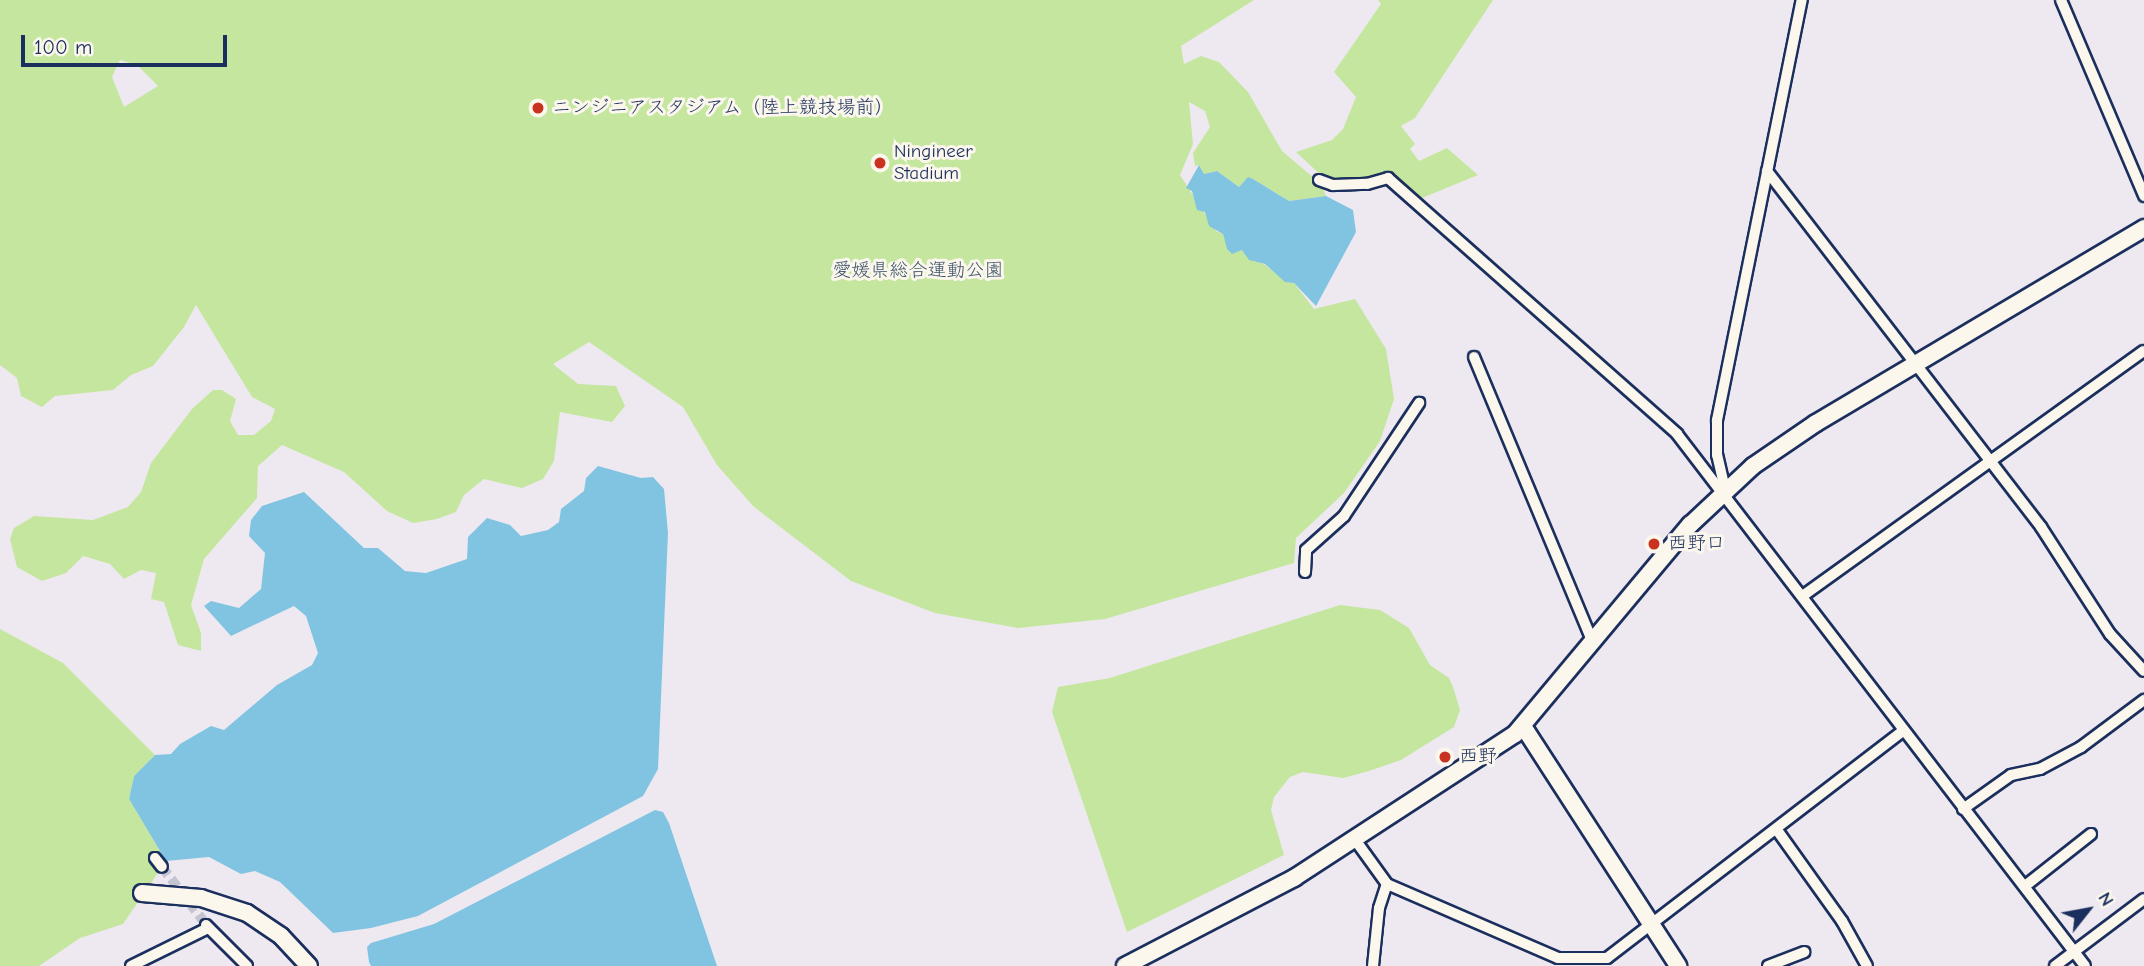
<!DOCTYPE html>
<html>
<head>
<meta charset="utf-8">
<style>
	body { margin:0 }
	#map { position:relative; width:2144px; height:966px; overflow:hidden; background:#eee9f0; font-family:"Comic Neue","Klee One",sans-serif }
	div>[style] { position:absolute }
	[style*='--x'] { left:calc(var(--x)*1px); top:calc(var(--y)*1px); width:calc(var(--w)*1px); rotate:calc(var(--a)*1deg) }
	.green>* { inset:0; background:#c5e69f }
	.water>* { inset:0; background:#81c4e2 }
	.street-tunnel>* { height:10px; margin-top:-5px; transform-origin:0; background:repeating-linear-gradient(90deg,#c4c4d3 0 10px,transparent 0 15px) }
	.roads { filter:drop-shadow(2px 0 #1b2f5e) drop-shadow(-2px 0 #1b2f5e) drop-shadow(0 2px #1b2f5e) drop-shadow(0 -2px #1b2f5e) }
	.street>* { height:10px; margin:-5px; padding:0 5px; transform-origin:5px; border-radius:5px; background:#fbf7ec }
	.secondary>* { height:16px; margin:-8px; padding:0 8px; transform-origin:8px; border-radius:8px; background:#fbf7ec }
	.dots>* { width:19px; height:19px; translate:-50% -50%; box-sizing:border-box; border:4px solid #fbf7ec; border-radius:50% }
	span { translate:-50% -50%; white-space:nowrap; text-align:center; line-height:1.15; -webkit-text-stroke:6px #fbf7ec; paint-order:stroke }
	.poi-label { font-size:19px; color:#1b2f5e }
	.left { translate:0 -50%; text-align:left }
	.park-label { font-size:19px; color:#3d546b }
	.north { position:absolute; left:2053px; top:875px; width:70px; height:70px; -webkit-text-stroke:5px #fbf7ec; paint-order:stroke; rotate:59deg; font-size:19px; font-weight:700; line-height:28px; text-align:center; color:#1b2f5e }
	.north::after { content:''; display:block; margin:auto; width:24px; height:32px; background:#1b2f5e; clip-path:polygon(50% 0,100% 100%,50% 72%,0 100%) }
	.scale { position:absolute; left:21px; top:35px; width:206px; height:32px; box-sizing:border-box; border:4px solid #1b2f5e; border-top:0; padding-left:9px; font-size:21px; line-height:24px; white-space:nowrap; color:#1b2f5e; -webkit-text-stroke:5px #fbf7ec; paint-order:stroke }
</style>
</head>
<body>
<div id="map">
	<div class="green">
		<i style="clip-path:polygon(evenodd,0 0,1254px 0,1181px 46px,1184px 64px,1201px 56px,1219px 62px,1248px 92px,1282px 151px,1321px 184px,1326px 196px,1289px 201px,1253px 179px,1248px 178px,1239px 187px,1217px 171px,1204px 174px,1199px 165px,1195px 166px,1193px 153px,1210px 127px,1205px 111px,1189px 102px,1193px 144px,1180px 175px,1216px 231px,1223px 234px,1227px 249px,1242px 250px,1250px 260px,1264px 264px,1285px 281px,1294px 283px,1314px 309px,1355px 299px,1386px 349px,1394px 399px,1380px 441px,1344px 493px,1296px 538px,1294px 563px,1105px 619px,1018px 628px,935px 613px,851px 581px,753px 506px,717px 465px,683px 407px,589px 342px,553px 364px,578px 384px,616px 386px,625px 406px,612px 422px,560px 412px,554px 461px,543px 479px,522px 488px,484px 479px,464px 495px,456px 512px,437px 519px,413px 523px,387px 511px,344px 472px,282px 445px,258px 466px,257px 498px,204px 559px,191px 605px,201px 633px,201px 651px,178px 645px,164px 602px,151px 599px,156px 573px,141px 570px,124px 579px,110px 564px,83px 556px,66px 573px,42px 581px,17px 567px,10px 539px,14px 528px,34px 516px,93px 520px,128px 507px,141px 492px,151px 463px,192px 409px,213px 390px,222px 390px,236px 399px,230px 421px,238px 435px,254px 435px,271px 421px,275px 409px,252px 397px,196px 305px,184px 327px,153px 366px,131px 375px,113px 390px,55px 396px,42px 407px,21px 396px,17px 378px,0 365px,0 0,120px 60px,137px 65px,158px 86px,124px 107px,112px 77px,120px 60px)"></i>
		<i style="clip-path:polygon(1378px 0,1493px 0,1415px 118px,1401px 126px,1415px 144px,1410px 149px,1419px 161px,1447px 148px,1478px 175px,1422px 198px,1391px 173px,1359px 180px,1324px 178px,1296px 152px,1332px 140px,1343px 129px,1356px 97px,1334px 72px,1381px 4px)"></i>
		<i style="clip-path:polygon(1340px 605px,1380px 610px,1409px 628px,1430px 665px,1449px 678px,1453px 687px,1460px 710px,1454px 727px,1401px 760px,1369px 771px,1343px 778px,1303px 772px,1290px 777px,1274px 797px,1271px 810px,1284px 855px,1127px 932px,1052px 712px,1058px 687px,1110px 678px)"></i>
		<i style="clip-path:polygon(0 629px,63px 663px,155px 755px,134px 776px,129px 799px,166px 861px,123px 924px,80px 938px,39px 966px,0 966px)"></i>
	</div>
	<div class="water">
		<i style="clip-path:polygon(1199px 165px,1204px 174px,1217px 171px,1239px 187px,1248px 177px,1253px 179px,1289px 201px,1326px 196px,1353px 210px,1356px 232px,1316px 306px,1294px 283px,1285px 282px,1265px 264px,1249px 260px,1242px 250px,1232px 254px,1227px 249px,1223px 234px,1209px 226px,1205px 212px,1197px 210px,1192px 191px,1186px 188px)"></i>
		<i style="clip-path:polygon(598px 466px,641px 478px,653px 477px,664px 489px,668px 533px,658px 769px,643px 796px,418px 916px,371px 928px,333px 933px,280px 882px,255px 871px,241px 874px,209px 857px,166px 861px,129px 799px,134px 776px,155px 755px,171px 754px,180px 744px,211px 726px,224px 730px,277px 685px,312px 665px,318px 653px,306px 616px,294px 606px,231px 636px,204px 606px,211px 601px,239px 608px,261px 589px,265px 553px,249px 536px,251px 520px,262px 506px,304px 492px,364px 548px,378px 548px,405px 571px,426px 573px,467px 559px,468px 537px,487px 518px,510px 525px,521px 536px,548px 530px,559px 522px,561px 509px,584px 491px,586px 478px)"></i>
		<i style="clip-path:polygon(655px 810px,663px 812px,669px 823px,717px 966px,371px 966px,369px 962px,367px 947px,371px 943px,434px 924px)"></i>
	</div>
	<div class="street-tunnel">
		<i style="--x:162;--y:867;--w:71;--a:52.5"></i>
	</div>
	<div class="roads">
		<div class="street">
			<i style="--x:2061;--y:0;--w:213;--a:67"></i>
			<i style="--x:1767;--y:171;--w:449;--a:52.4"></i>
			<i style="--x:2041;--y:527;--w:127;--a:57.2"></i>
			<i style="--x:2110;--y:634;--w:50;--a:47.4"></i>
			<i style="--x:1319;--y:180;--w:15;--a:20"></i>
			<i style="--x:1333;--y:185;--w:34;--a:-2"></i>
			<i style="--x:1367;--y:184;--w:22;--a:-16"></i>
			<i style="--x:1388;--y:178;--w:386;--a:41.5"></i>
			<i style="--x:1677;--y:434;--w:670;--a:52.51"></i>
			<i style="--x:1474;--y:357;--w:307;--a:67.4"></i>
			<i style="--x:1725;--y:489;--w:35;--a:-103"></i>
			<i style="--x:1717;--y:455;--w:35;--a:-90"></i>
			<i style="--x:1717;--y:420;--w:429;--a:-78.6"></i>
			<i style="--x:1305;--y:572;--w:22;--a:-87"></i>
			<i style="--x:1306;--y:550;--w:51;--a:-41.8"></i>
			<i style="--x:1344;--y:516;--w:136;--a:-56.4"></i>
			<i style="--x:1804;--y:595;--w:418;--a:-35.7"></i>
			<i style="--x:1963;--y:809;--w:59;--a:-35.3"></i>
			<i style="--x:2011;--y:775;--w:30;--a:-12"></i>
			<i style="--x:2040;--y:769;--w:47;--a:-28.2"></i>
			<i style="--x:2081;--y:747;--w:79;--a:-36.7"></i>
			<i style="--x:1777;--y:830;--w:112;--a:54.5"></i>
			<i style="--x:1842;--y:921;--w:51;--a:60.9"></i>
			<i style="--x:1356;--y:841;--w:53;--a:54.2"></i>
			<i style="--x:1387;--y:884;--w:186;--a:23.4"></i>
			<i style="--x:1558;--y:958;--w:49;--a:0"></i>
			<i style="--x:1607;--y:958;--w:372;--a:-37.5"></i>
			<i style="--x:155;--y:858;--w:11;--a:52"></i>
			<i style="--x:2025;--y:886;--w:84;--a:-38.2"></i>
			<i style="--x:206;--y:925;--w:58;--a:45"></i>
			<i style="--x:131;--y:966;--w:86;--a:-26.3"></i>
			<i style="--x:1373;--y:966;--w:58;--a:-84.1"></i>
			<i style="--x:1379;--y:908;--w:25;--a:-72"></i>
			<i style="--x:1768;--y:966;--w:39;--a:-21"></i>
			<i style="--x:2055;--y:966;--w:111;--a:-37"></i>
		</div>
		<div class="secondary">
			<i style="--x:1523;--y:726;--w:286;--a:57.1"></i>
			<i style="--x:142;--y:893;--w:59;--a:4.8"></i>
			<i style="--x:201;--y:898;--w:48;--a:18.1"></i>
			<i style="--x:247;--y:913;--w:41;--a:34.1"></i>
			<i style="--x:281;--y:936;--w:41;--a:47"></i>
			<i style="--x:1125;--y:966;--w:191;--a:-27.5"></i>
			<i style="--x:1294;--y:878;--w:264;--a:-33.1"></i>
			<i style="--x:1515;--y:734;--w:273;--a:-50.1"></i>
			<i style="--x:1690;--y:525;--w:86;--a:-43.1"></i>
			<i style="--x:1753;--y:466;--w:76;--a:-34.3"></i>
			<i style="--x:1816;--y:423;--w:382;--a:-30.7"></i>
		</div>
	</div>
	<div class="dots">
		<i style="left:538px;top:108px;background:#c8321e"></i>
		<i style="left:880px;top:163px;background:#c8321e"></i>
		<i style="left:1654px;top:544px;background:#c8321e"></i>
		<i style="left:1445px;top:757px;background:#c8321e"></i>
	</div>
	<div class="poi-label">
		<span class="left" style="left:552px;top:108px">ニンジニアスタジアム（陸上競技場前）</span>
		<span class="left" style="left:894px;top:163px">Ningineer<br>Stadium</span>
		<span class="left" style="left:1668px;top:544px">西野口</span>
		<span class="left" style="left:1459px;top:757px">西野</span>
	</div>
	<div class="park-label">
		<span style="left:918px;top:271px">愛媛県総合運動公園</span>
	</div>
	<div class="north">N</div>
	<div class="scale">100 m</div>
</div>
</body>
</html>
